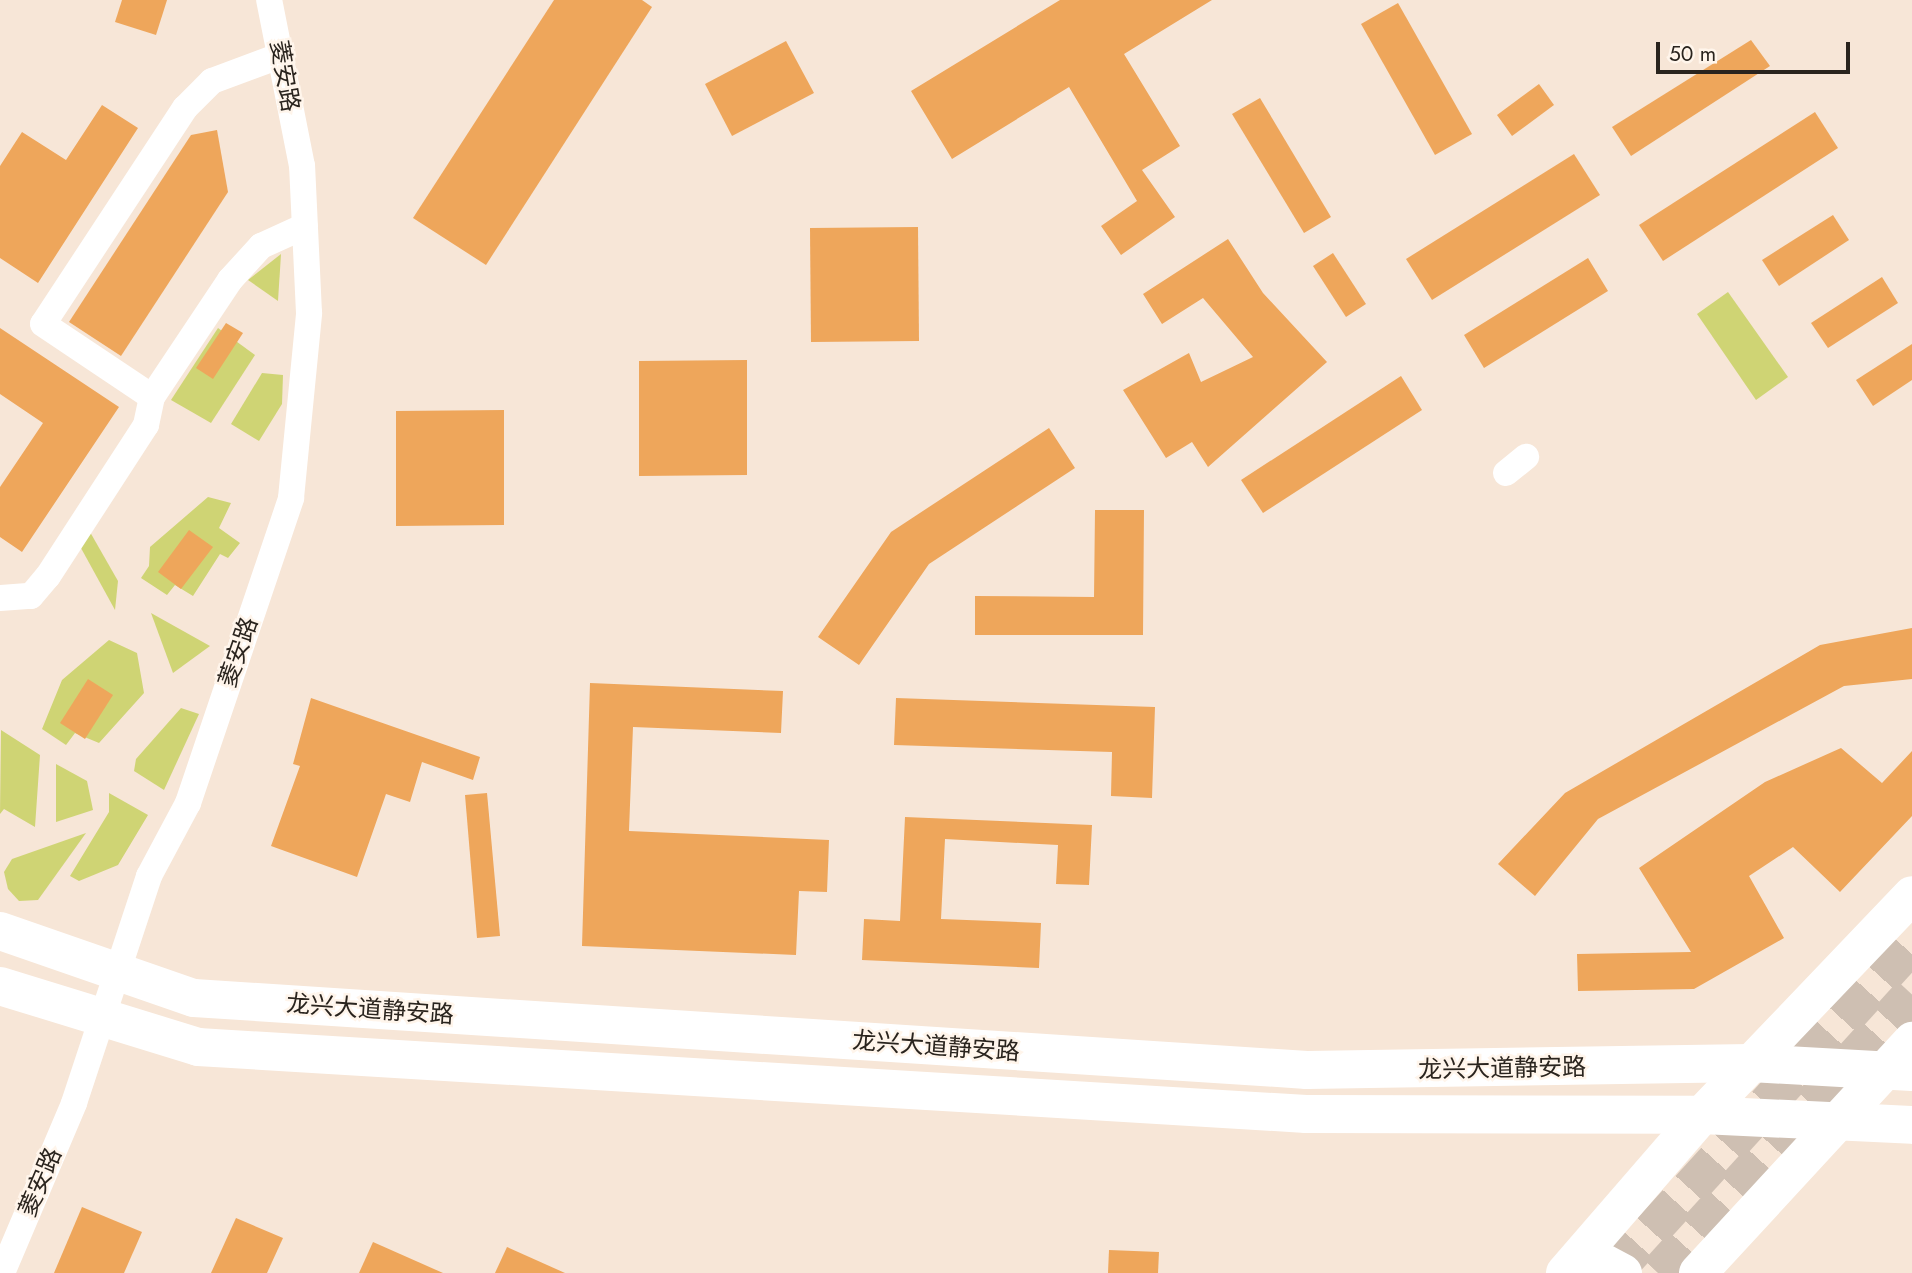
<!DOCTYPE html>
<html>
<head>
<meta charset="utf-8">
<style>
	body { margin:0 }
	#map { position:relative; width:1912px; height:1273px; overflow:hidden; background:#f7e6d7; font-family:Jost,"Noto Sans SC",sans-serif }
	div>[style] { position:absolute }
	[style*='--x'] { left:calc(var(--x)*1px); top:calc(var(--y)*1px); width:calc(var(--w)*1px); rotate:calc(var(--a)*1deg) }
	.green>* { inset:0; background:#cfd474 }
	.building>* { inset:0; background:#eea65b }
	.primary-tunnel>* { height:38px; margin-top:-19px; transform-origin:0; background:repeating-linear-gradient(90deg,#cebfb2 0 38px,transparent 0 57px) }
	.street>* { height:26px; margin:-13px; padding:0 13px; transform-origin:13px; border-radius:13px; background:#fff }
	.secondary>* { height:38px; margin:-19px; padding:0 19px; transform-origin:19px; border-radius:19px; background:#fff }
	.primary>* { height:38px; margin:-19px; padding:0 19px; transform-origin:19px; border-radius:19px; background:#fff }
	span { translate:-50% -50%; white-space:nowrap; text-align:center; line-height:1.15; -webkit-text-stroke:5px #fff5eb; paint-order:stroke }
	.street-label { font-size:24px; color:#2a241e }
	.scale { position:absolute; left:1656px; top:42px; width:194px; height:32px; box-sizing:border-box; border:4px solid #2a241e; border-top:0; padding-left:9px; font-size:21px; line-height:24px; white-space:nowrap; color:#2a241e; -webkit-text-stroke:5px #fff5eb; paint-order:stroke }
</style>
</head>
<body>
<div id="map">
	<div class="green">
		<i style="clip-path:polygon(281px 254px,278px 301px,248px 280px)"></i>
		<i style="clip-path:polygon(1728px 292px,1788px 377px,1756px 400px,1697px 314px)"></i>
		<i style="clip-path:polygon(218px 328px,255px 355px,211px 423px,171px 400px)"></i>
		<i style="clip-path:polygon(262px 373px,283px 375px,282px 404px,259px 441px,231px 424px)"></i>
		<i style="clip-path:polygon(208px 497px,231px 503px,219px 528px,240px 543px,228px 558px,220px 554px,193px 596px,175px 585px,167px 595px,141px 578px,149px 566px,150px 547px)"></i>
		<i style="clip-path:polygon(86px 525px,118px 581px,115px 610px,76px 539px)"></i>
		<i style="clip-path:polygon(151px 613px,210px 646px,173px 673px)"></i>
		<i style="clip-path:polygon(109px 640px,137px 653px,144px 693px,99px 743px,75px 733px,66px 745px,42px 729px,62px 680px)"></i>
		<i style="clip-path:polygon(181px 708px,199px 714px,164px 790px,134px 771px,136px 759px)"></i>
		<i style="clip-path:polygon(1px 730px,40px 755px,35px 827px,4px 809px,0 814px)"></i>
		<i style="clip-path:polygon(56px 764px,87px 781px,93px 810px,56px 822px)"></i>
		<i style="clip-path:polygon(109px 793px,148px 815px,118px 865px,79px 881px,70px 876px,109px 812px)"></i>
		<i style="clip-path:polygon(86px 833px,38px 900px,19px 901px,8px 889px,4px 872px,12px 859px)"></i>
	</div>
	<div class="building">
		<i style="clip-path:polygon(122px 0,167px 0,156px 35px,115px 22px)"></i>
		<i style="clip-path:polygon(554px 0,642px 0,652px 7px,486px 265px,413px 218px)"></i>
		<i style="clip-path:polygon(1060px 0,1212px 0,1124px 54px,1180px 146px,1142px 170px,1175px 217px,1121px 255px,1101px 226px,1137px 201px,1069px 87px,952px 159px,911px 91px)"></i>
		<i style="clip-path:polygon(1398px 3px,1472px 134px,1435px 155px,1361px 24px)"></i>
		<i style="clip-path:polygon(1751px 40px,1770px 66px,1631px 156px,1612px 127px)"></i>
		<i style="clip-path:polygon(786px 41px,814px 93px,732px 136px,705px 84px)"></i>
		<i style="clip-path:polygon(1539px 84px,1554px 105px,1512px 136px,1497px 115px)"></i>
		<i style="clip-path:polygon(1260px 98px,1331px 217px,1304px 233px,1232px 114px)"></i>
		<i style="clip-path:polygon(102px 105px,138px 128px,38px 283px,0 258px,0 166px,22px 132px,66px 160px)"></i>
		<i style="clip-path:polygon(1815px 112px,1838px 148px,1663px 261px,1639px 225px)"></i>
		<i style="clip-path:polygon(217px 130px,228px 192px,121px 356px,69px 322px,191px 135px)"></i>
		<i style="clip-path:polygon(1574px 154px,1600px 195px,1432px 300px,1406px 259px)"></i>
		<i style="clip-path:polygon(1833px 215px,1849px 240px,1779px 286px,1762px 260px)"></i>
		<i style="clip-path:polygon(918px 227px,919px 341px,811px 342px,810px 228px)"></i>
		<i style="clip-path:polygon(1228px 239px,1263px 293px,1327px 362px,1208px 467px,1192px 442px,1166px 458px,1123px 390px,1189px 353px,1201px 382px,1253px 357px,1203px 298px,1162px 324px,1143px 294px)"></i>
		<i style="clip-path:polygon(1333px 253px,1366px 304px,1346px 317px,1313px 266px)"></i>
		<i style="clip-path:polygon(1588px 258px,1608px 291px,1484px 368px,1464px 335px)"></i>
		<i style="clip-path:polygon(1882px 277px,1898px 303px,1828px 348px,1811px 323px)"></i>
		<i style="clip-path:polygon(226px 323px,243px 333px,213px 379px,196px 368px)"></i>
		<i style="clip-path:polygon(0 328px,119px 407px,22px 552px,0 537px,0 487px,43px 423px,0 394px)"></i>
		<i style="clip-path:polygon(1912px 344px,1912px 380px,1873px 406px,1856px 380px)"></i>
		<i style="clip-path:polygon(747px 360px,747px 475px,639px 476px,639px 361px)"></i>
		<i style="clip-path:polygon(1401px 376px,1422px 410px,1263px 513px,1241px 480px)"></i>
		<i style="clip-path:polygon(504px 410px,504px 525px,396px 526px,396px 411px)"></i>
		<i style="clip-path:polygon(1049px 428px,1075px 468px,929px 564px,859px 665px,818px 637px,891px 532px)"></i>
		<i style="clip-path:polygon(1095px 510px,1144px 510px,1143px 635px,975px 635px,975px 596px,1094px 597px)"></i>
		<i style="clip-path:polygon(189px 530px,213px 547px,181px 589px,158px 572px)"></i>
		<i style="clip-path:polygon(1912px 628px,1912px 679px,1844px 686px,1598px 819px,1535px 896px,1498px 864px,1565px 793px,1820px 645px)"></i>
		<i style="clip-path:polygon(88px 679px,113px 695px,85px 739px,60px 723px)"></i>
		<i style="clip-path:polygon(590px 683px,783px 691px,781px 733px,633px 727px,629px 831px,829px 840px,827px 892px,799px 891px,796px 955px,582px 946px)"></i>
		<i style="clip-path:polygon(311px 698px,480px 757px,473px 780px,422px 762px,410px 802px,386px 794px,357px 877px,271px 846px,300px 766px,293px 764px)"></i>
		<i style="clip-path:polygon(896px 698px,1155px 707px,1152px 798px,1111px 796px,1112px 752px,894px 745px)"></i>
		<i style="clip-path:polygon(1841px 748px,1882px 783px,1912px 751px,1912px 816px,1840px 892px,1793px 847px,1749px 876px,1784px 938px,1694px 989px,1578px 991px,1577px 954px,1691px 952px,1639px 868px,1765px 782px)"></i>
		<i style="clip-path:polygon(487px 793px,500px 936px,477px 938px,465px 795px)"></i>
		<i style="clip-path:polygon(905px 817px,1092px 825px,1089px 885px,1056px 884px,1058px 845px,945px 839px,941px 919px,1041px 923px,1039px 968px,862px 960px,864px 919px,900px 921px)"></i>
		<i style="clip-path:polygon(82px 1207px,142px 1232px,124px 1273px,54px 1273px)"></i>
		<i style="clip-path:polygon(236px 1218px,283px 1238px,267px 1273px,211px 1273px)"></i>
		<i style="clip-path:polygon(373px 1242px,443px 1273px,359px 1273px)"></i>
		<i style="clip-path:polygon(507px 1247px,565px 1273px,495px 1273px)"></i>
		<i style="clip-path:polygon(1109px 1250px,1159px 1252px,1158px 1273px,1108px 1273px)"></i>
	</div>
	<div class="primary-tunnel">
		<i style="--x:1613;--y:1273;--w:445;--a:-47.7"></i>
		<i style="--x:1658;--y:1273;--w:377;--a:-47.7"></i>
	</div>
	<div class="street">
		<i style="--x:282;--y:55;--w:75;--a:159.6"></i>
		<i style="--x:212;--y:81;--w:38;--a:135"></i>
		<i style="--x:185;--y:108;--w:258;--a:123.3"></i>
		<i style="--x:43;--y:324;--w:131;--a:33.8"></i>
		<i style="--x:152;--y:397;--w:141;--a:-56.3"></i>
		<i style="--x:230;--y:280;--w:46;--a:-47.6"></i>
		<i style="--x:261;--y:246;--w:48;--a:-24.4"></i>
		<i style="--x:1506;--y:473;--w:26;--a:-39"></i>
		<i style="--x:0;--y:598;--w:31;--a:-4"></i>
		<i style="--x:31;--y:596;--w:26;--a:-50"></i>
		<i style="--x:48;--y:576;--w:180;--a:-57"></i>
		<i style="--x:146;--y:425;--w:29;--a:-78"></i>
		<i style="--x:2;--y:1273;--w:185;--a:-67"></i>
		<i style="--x:74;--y:1103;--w:239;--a:-71.7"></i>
		<i style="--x:149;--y:876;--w:83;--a:-61.9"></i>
		<i style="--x:188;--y:803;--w:322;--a:-71.3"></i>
		<i style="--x:291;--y:498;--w:186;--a:-84.4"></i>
		<i style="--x:309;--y:313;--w:147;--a:-92.7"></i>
		<i style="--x:302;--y:166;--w:169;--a:-101.2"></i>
	</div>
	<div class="secondary">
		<i style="--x:1580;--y:1257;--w:13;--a:0"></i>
		<i style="--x:1593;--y:1257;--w:34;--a:28"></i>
		<i style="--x:1565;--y:1273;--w:209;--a:-49.1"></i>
		<i style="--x:1702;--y:1115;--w:304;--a:-46.3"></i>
		<i style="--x:1698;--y:1273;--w:316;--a:-47.3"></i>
	</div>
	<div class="primary">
		<i style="--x:0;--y:931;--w:205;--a:19.1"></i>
		<i style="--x:194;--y:998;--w:1115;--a:3.7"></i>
		<i style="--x:1307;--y:1070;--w:444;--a:-0.9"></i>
		<i style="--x:1751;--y:1063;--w:161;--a:3.2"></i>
		<i style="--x:0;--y:986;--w:207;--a:17.1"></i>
		<i style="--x:198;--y:1047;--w:1110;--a:3.46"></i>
		<i style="--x:1306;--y:1114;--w:396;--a:0.1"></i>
		<i style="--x:1702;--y:1115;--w:210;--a:2.7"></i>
	</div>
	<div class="street-label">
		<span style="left:285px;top:76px;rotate:80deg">菱安路</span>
		<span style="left:238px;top:652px;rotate:-71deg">菱安路</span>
		<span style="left:370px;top:1009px;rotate:4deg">龙兴大道静安路</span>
		<span style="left:936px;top:1046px;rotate:4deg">龙兴大道静安路</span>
		<span style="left:1502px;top:1068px;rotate:-1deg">龙兴大道静安路</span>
		<span style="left:40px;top:1182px;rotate:-67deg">菱安路</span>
	</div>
	<div class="scale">50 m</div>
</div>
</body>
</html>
